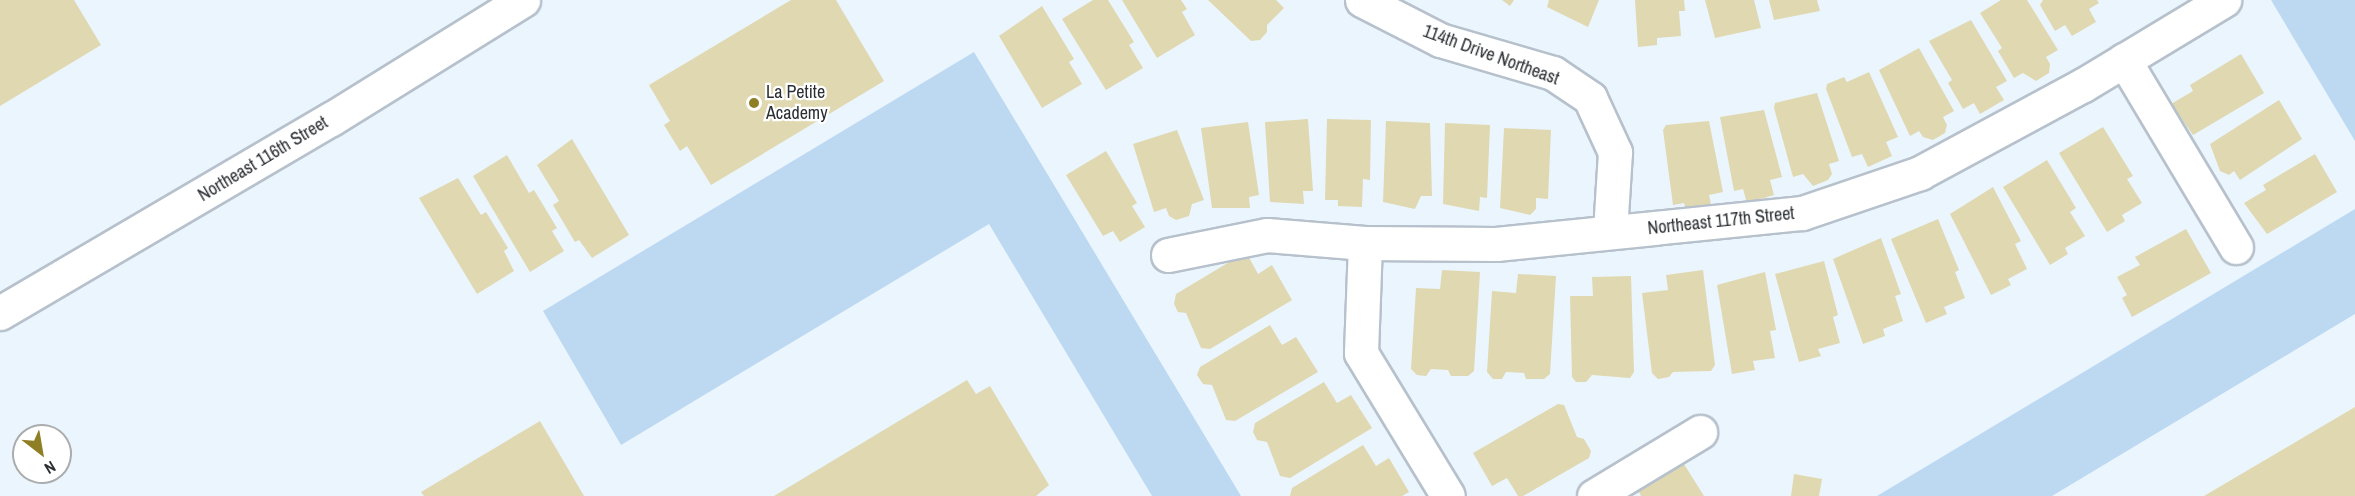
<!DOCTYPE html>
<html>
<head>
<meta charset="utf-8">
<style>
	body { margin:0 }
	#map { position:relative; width:2355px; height:496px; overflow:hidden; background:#ebf5fd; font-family:"Archivo Narrow",sans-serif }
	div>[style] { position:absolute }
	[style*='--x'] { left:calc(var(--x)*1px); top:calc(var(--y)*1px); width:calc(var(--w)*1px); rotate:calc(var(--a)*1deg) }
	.green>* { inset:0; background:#bdd9f2 }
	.building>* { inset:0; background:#dfd8b1 }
	.roads { filter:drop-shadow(2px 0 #b6c1cc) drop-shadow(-2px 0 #b6c1cc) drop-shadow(0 2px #b6c1cc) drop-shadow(0 -2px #b6c1cc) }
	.minor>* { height:33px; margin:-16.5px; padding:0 16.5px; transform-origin:16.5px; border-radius:16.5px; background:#fff }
	.dots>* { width:16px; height:16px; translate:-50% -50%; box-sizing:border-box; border:3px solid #fff; border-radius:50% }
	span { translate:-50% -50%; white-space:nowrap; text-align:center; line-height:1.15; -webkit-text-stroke:4.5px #fff; paint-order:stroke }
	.street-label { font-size:18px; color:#2b2f33 }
	.poi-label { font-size:18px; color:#2b2f33 }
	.left { translate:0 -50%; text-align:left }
	.north { position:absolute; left:12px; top:424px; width:60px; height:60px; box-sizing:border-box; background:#fff; border:2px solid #aaacad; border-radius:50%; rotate:149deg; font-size:16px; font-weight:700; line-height:24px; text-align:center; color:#2b2f33 }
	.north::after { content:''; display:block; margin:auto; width:21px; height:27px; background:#8e7e24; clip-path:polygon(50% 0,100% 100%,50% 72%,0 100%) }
</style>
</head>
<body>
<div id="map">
	<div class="green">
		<i style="clip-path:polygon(2271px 0,2355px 0,2355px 141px)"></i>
		<i style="clip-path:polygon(974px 52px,1241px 496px,1152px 496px,989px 224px,621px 445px,543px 311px)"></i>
		<i style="clip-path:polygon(2355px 209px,2355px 314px,2052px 496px,1877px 496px)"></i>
	</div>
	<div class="building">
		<i style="clip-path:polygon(0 0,74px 0,101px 45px,0 106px)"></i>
		<i style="clip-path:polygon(791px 0,836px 0,884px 81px,711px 185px,687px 146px,680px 151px,664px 125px,670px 121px,649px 85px)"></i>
		<i style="clip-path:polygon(1093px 0,1108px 0,1134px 42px,1129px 45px,1143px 68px,1106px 90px,1062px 19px)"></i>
		<i style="clip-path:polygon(1122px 0,1181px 0,1187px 9px,1182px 12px,1195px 35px,1157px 58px)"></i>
		<i style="clip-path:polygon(1208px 0,1276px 0,1284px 8px,1267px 25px,1267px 32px,1260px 40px,1251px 41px)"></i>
		<i style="clip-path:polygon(1502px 0,1514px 0,1510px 6px)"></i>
		<i style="clip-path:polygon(1549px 0,1599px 0,1588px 27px,1547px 7px)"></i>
		<i style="clip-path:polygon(1635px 0,1684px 0,1685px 11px,1679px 11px,1681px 36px,1657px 38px,1657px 45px,1638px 47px)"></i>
		<i style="clip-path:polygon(1705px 0,1754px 0,1761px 28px,1715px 38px)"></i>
		<i style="clip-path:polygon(1769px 0,1817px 0,1820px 11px,1774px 20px)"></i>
		<i style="clip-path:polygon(2001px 0,2027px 0,2058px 50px,2046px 57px,2050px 64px,2049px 73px,2036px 81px,2023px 73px,2014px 78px,1998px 51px,2002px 48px,1980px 13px)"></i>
		<i style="clip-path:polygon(2043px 0,2097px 0,2099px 3px,2089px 9px,2096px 22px,2072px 36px,2065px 25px,2055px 31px,2040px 5px)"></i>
		<i style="clip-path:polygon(1042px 6px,1074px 59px,1069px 62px,1082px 84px,1042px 108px,999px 36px)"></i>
		<i style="clip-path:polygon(1971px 20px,2007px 81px,1996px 87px,2004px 100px,1980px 114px,1974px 103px,1963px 109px,1948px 83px,1952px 80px,1929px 41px)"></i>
		<i style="clip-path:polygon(1919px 48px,1954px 111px,1943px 117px,1947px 125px,1945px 133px,1933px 140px,1923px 137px,1919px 131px,1910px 136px,1879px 70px)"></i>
		<i style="clip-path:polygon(2241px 54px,2264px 93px,2193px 135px,2171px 104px,2193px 91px,2190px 85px)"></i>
		<i style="clip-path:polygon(1869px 72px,1898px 137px,1886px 142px,1892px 156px,1868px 167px,1862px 154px,1852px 157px,1826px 89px,1827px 84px,1844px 77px,1847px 82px)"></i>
		<i style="clip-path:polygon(1817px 93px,1839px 161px,1829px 164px,1832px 174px,1828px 180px,1813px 186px,1803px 174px,1793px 177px,1774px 108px,1775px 103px)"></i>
		<i style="clip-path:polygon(2279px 100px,2302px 139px,2240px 180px,2234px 171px,2229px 175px,2220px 171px,2210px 144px)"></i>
		<i style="clip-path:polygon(1764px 110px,1782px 177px,1770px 180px,1774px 195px,1747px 203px,1743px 189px,1734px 191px,1720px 117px)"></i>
		<i style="clip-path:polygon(1308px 119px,1313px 191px,1303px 191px,1304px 204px,1270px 202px,1265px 122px)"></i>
		<i style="clip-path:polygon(1327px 119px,1371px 120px,1370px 180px,1363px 179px,1362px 207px,1338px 206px,1338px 200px,1325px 200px)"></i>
		<i style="clip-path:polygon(1386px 121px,1430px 123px,1432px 196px,1421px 196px,1415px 209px,1383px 202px)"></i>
		<i style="clip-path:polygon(1709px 121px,1723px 192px,1709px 195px,1711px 204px,1706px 210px,1687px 214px,1684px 203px,1673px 205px,1663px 130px,1666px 125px)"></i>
		<i style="clip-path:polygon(1248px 122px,1259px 195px,1249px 197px,1250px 208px,1212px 208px,1201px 128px)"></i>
		<i style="clip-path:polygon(1445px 123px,1490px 125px,1487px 198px,1480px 197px,1479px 211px,1443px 204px)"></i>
		<i style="clip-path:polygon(2103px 127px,2133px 176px,2127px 179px,2142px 203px,2122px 215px,2125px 221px,2107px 232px,2059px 153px)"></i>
		<i style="clip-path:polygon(1504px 128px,1551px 130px,1548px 199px,1536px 198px,1536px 209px,1530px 215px,1500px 208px)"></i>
		<i style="clip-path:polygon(1177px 130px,1204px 200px,1192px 204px,1189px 216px,1176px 220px,1169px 216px,1166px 208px,1154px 212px,1133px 144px)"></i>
		<i style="clip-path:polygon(572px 139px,629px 235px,592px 258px,579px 240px,575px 242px,553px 205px,559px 201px,537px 165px)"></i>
		<i style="clip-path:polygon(1106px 151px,1137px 203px,1132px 206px,1145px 227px,1120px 242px,1113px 231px,1103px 236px,1066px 175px)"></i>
		<i style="clip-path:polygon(2315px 154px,2337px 192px,2267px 234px,2244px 203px,2266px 190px,2263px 185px)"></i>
		<i style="clip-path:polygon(507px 155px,529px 193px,534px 190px,557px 228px,552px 231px,564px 251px,530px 272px,473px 176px)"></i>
		<i style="clip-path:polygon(2047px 160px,2076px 208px,2070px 212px,2085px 236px,2065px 248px,2068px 254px,2050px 265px,2003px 187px)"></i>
		<i style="clip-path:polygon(458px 178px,481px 215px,486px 212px,508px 248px,504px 251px,514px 271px,477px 294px,419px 198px)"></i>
		<i style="clip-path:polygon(1993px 187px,2021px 241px,2015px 244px,2027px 269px,2008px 279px,2011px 285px,1991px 295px,1950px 214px)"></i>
		<i style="clip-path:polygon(1938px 219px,1959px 270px,1955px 272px,1965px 298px,1944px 307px,1947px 314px,1926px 323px,1891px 239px)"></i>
		<i style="clip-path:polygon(2186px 229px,2211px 273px,2132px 317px,2122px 298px,2127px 295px,2117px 277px,2140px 265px,2135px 257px)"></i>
		<i style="clip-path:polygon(1881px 238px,1901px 294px,1895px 296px,1903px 321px,1883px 329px,1885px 336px,1863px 344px,1833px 259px)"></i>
		<i style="clip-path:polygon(1246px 252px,1258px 274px,1272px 265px,1292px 300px,1210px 349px,1201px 348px,1186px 313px,1178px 312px,1174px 304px,1176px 294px)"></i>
		<i style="clip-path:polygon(1824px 261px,1838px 315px,1833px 317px,1840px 343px,1818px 349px,1821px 356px,1799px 362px,1775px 274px)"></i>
		<i style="clip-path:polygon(1442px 270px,1480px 272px,1474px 371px,1468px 376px,1451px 376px,1448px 370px,1431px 369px,1426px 376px,1417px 375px,1411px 369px,1416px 288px,1440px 289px)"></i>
		<i style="clip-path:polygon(1703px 270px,1715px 365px,1711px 371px,1673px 372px,1669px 377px,1658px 379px,1652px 373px,1642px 293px,1668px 290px,1666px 275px)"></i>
		<i style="clip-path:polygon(1765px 272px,1776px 330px,1770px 331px,1775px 358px,1753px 361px,1755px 370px,1732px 374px,1717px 285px)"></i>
		<i style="clip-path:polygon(1518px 274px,1556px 276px,1550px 374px,1544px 379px,1526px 379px,1524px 373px,1506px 372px,1502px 379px,1493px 379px,1487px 372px,1492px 291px,1516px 293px)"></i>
		<i style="clip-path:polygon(1631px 276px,1634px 372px,1630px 378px,1592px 375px,1586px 382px,1576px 382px,1572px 377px,1570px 296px,1593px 296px,1592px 277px)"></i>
		<i style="clip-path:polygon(1270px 325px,1282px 345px,1296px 337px,1318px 372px,1235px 421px,1226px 420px,1212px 385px,1203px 384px,1197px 375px,1200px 367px)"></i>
		<i style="clip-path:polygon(967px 380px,976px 394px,990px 386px,1049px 485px,1036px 496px,774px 496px)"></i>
		<i style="clip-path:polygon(1324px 382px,1337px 403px,1351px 395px,1372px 428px,1290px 478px,1280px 476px,1267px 442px,1257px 440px,1253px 432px,1255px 423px)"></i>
		<i style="clip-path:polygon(1558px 404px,1564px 405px,1577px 437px,1584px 439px,1591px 451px,1589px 458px,1523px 496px,1518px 496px,1507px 478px,1492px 486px,1473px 453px)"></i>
		<i style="clip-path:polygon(2355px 407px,2355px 496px,2204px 496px)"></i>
		<i style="clip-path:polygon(540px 421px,584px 496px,424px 496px,421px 492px)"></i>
		<i style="clip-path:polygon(1363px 445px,1376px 466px,1389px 458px,1409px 492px,1402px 496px,1290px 496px,1292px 488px)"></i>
		<i style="clip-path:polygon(1682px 461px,1704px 496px,1641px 496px,1639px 492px)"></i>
		<i style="clip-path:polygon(1794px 474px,1822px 479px,1819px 496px,1791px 496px)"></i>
	</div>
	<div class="roads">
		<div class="minor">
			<i style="--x:1362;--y:0;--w:88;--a:27.1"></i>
			<i style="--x:1440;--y:40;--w:118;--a:16.3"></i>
			<i style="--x:1553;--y:73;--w:45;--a:34"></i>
			<i style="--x:1590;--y:98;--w:60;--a:65.2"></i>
			<i style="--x:1615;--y:152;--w:80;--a:93.6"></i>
			<i style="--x:2124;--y:60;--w:218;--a:59.1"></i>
			<i style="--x:1365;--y:243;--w:110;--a:92.1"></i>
			<i style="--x:1361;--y:353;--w:167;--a:58.7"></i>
			<i style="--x:1168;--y:255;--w:101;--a:-11.4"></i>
			<i style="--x:1267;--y:235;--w:98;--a:4.7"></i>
			<i style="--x:1365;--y:243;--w:131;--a:0.4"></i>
			<i style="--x:1496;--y:244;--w:308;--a:-5.8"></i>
			<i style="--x:1802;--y:213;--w:125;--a:-18.7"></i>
			<i style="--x:1920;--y:173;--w:185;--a:-28.4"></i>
			<i style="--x:2083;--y:85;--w:165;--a:-31.1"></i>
			<i style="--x:0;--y:313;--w:384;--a:-30.4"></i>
			<i style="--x:331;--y:119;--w:226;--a:-31.8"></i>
			<i style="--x:1594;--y:496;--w:124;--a:-31.1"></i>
		</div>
	</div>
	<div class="dots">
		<i style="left:754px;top:103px;background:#8e7e24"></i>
	</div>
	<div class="street-label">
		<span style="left:1491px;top:55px;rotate:20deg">114th Drive Northeast</span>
		<span style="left:263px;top:159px;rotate:-31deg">Northeast 116th Street</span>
		<span style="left:1721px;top:221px;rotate:-6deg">Northeast 117th Street</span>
	</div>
	<div class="poi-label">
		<span class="left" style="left:766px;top:103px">La Petite<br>Academy</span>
	</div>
	<div class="north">N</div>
</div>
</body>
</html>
